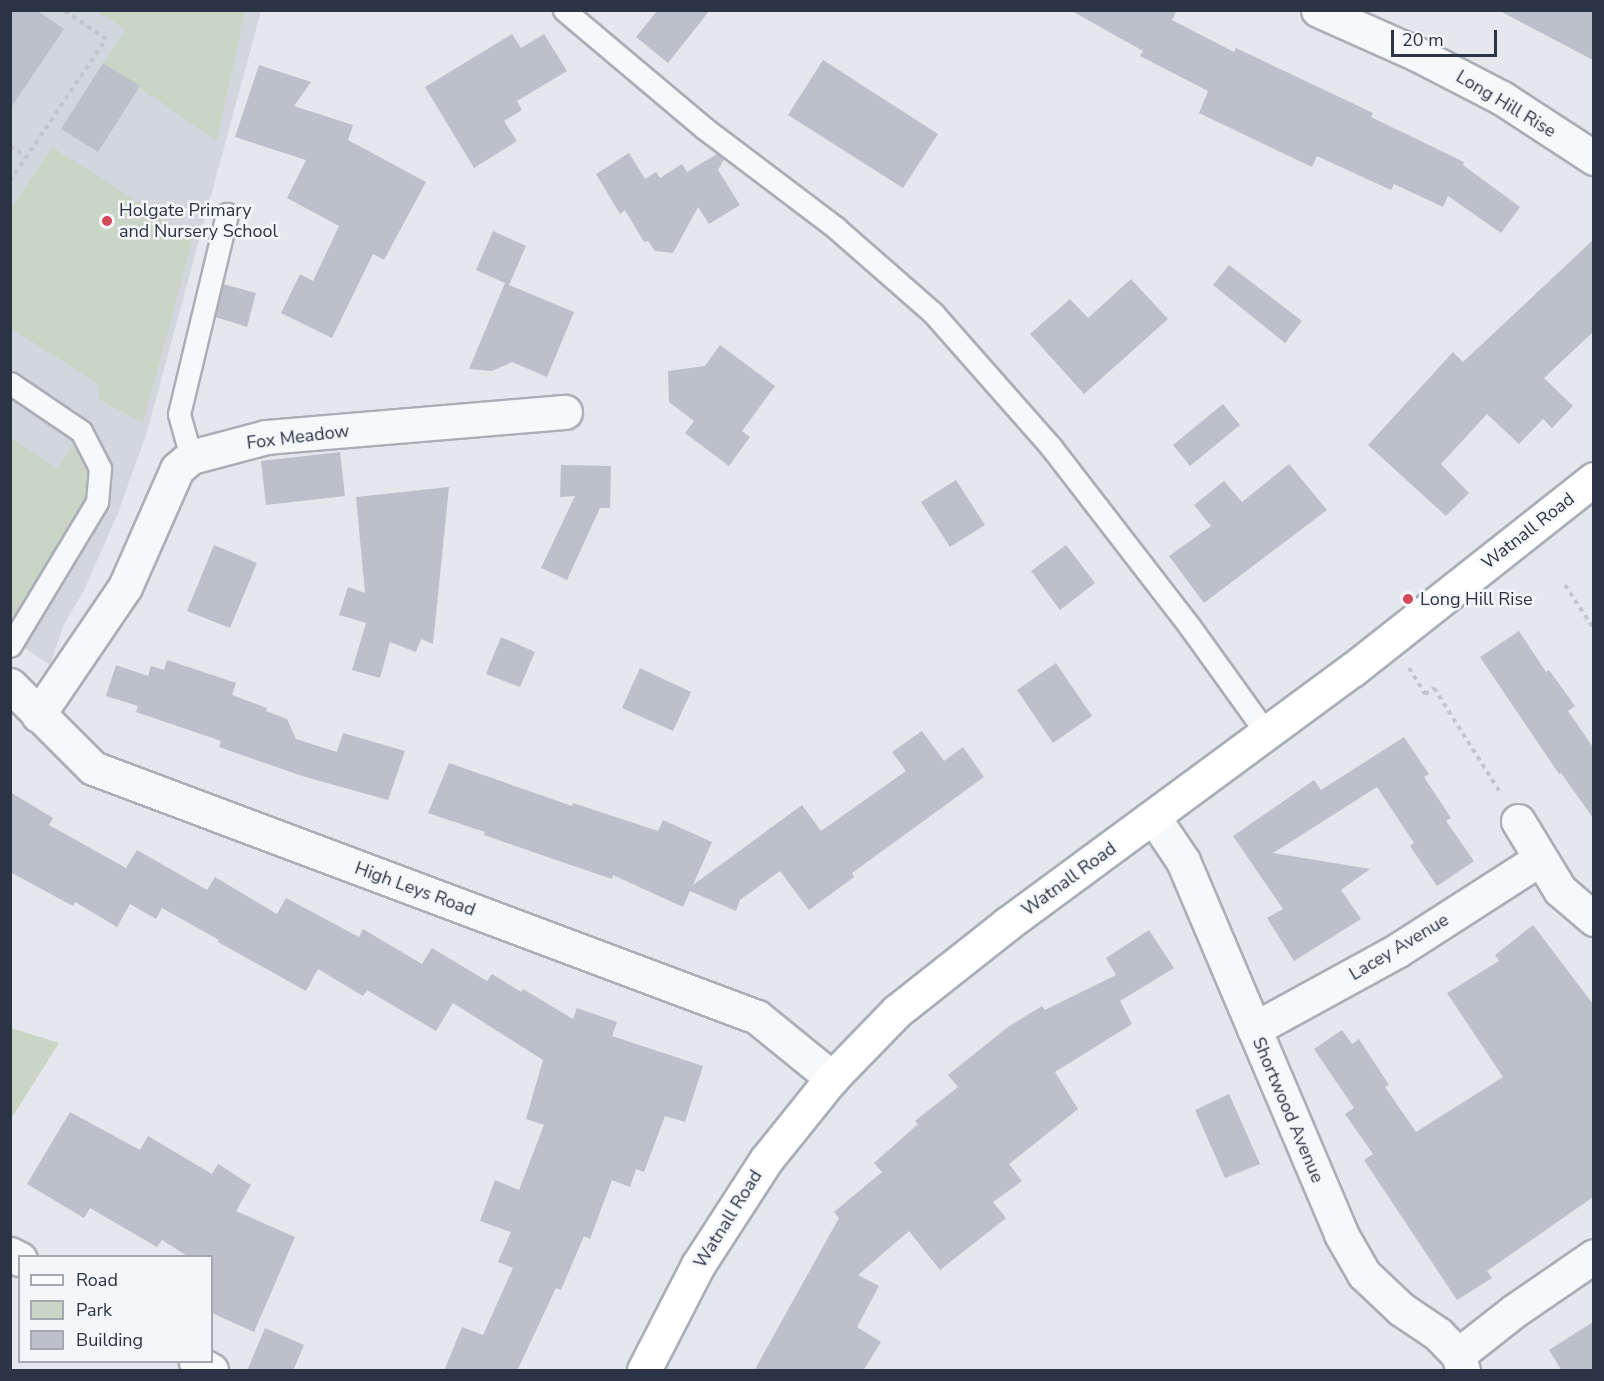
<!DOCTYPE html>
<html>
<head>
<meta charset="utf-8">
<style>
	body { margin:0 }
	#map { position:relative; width:1604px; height:1381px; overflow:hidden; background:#e4e7ec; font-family:"Nunito Sans",sans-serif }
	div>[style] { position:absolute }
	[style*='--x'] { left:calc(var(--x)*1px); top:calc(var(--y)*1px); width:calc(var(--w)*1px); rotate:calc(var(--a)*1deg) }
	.built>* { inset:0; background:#d2d6de }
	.green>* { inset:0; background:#c9d6c5 }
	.building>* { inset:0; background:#bbc0ca }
	.path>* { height:4px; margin-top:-2px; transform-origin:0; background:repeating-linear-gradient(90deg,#c2c5cb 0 4.5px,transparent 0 9px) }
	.roads { filter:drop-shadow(2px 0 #a9aeb7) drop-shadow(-2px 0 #a9aeb7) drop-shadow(0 2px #a9aeb7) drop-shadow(0 -2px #a9aeb7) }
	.service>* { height:21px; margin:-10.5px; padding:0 10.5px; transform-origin:10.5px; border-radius:10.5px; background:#f7f8fa }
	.minor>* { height:33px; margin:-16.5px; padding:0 16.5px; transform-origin:16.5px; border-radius:16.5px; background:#f7f8fa }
	.secondary>* { height:33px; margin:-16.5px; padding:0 16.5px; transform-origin:16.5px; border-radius:16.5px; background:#fff }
	.dots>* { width:16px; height:16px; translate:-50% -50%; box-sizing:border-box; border:3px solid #f4f6f9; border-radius:50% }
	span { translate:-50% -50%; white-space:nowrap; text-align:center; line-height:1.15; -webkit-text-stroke:5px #f4f6f9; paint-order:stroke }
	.street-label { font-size:18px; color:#2b3445 }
	.poi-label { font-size:18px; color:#2b3445 }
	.left { translate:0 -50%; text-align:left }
	.frame { position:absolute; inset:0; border:12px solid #2b3445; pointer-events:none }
	.legend { position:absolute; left:18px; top:1255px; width:195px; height:108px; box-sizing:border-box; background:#f4f6f9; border:2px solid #a4a8b1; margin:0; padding:8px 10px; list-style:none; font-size:18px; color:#2b3445 }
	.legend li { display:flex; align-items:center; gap:12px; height:30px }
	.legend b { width:30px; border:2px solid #a4a8b1 }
	.scale { position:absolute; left:1391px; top:30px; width:106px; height:27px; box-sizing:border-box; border:3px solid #2b3445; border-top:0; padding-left:8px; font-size:18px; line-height:21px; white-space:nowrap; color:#2b3445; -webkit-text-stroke:4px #f4f6f9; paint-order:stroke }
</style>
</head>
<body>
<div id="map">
	<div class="built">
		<i style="clip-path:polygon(10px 11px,261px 11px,147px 432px,118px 513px,84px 590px,64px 624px,50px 665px,11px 639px)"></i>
	</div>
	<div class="green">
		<i style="clip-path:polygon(96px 11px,245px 11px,217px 140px,103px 63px,126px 30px)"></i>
		<i style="clip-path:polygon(52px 147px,193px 238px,143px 423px,100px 400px,98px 384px,11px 328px,11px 208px)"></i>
		<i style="clip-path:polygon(11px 438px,57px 469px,73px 446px,81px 450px,91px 475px,91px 500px,11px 625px)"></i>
		<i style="clip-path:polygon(11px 1028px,59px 1043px,11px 1119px,10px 1028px)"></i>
	</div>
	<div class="building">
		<i style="clip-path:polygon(10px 10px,36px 10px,64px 29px,10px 109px)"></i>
		<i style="clip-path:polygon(658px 10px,710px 10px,668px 63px,636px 37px)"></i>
		<i style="clip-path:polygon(1070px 10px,1177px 10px,1172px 20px,1234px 52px,1236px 48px,1373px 113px,1371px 117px,1464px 162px,1463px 165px,1520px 207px,1501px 233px,1448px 196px,1443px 207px,1394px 184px,1391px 190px,1317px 156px,1312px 167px,1199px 113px,1208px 91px,1140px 56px,1143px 51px)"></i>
		<i style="clip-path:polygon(1498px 10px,1593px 10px,1593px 60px)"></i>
		<i style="clip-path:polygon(512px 34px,521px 48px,544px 34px,567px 71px,517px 101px,522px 110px,504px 121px,517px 141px,474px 168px,425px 87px)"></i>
		<i style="clip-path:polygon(823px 60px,938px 134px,903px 188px,788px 115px)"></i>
		<i style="clip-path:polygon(103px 63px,140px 86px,98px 152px,61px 129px)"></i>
		<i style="clip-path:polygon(259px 65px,311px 82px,294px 106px,353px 125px,348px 140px,426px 182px,384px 260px,373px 254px,332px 338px,281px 313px,300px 274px,313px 281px,339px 226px,287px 198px,306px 160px,235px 137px)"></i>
		<i style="clip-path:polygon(629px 153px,645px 179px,656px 172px,660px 178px,682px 164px,687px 172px,717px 154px,724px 159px,718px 170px,740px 205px,709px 224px,698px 207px,673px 253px,655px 251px,648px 241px,644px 242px,625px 210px,620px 214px,596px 174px)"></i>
		<i style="clip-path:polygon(493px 231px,526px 246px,509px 285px,574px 312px,547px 377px,512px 362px,492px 371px,469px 369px,505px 283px,476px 270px)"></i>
		<i style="clip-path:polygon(1593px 240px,1593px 332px,1544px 378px,1573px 406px,1552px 428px,1543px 419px,1519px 444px,1487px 414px,1441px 464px,1469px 493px,1446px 516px,1368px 445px,1453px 352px,1463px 362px)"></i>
		<i style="clip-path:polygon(1229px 265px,1302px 321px,1285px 343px,1213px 285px)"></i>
		<i style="clip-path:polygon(1131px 279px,1168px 319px,1084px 394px,1030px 334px,1070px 299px,1088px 318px)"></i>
		<i style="clip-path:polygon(223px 284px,256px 293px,247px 327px,215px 317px)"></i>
		<i style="clip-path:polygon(720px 345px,775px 386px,742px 431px,750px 437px,729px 466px,685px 433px,694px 421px,669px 402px,668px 371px,705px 366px)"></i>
		<i style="clip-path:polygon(1223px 404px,1240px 425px,1190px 466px,1173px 445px)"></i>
		<i style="clip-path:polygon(340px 452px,345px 496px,266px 505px,261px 461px)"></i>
		<i style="clip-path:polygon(1289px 464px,1327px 510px,1204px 603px,1169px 556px,1211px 526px,1194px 505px,1224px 481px,1242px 502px)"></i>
		<i style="clip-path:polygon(561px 465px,611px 466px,610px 508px,600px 508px,567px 580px,541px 568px,575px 496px,560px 497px)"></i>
		<i style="clip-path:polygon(956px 480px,985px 525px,950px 547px,921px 502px)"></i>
		<i style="clip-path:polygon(449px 487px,433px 644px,421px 639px,416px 652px,390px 642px,380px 678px,352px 670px,366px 623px,339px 615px,348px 587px,365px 593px,356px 497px)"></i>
		<i style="clip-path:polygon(214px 545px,257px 563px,230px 628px,187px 611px)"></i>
		<i style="clip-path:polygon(1066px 545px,1095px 583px,1060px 610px,1031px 571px)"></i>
		<i style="clip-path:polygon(1519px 631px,1546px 672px,1549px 670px,1575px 706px,1568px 711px,1593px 747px,1593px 818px,1561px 773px,1559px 774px,1480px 657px)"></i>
		<i style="clip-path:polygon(501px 637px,535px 652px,520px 687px,486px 674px)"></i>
		<i style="clip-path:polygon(167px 660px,236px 683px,232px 695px,267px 708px,266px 711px,287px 719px,296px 739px,337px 752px,343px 733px,405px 751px,388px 800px,302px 776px,219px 747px,221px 741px,136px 712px,138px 706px,106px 696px,116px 665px,148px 676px,151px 666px,164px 670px)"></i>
		<i style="clip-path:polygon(1056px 663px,1092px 716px,1053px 743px,1017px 690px)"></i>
		<i style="clip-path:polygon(640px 668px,691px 692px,673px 731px,622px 708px)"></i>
		<i style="clip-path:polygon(922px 731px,944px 761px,963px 747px,984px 777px,852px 873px,854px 877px,809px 910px,780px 871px,740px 900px,736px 911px,690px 891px,683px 907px,613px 875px,612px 879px,553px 859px,484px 835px,485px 832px,428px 813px,449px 763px,572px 806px,573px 803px,658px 831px,663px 820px,712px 842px,693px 885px,802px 805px,821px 831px,906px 771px,892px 752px)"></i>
		<i style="clip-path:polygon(1404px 737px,1429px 774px,1424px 777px,1451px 818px,1446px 821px,1474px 861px,1437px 886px,1410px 846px,1414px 843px,1377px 787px,1273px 853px,1370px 869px,1341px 890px,1361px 919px,1294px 961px,1267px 918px,1283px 909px,1233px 836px,1314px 780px,1321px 790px)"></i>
		<i style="clip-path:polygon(10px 792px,53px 818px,49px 825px,126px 868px,137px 850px,207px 890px,215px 877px,277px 914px,286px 898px,359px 937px,363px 929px,422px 964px,432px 948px,487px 981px,492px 974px,521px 992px,523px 989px,573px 1019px,577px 1008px,617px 1022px,612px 1036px,703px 1066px,685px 1122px,665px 1116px,644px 1172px,636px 1169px,630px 1187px,612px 1180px,590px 1239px,584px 1236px,561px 1290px,556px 1288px,517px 1371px,444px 1371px,462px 1327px,483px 1335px,513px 1268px,498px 1262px,511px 1232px,480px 1221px,495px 1180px,519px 1190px,544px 1125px,526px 1119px,543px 1060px,453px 1003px,436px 1031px,367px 990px,363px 996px,318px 969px,306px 991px,218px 942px,219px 940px,162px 908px,156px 919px,130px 904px,117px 927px,75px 902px,73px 906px,10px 872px)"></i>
		<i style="clip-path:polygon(1533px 925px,1593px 1004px,1593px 1197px,1487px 1271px,1492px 1278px,1457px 1300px,1364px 1160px,1373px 1154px,1345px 1114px,1354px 1108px,1314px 1049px,1342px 1030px,1352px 1044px,1359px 1039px,1389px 1085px,1385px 1087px,1416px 1132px,1503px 1077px,1447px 993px,1499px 961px,1495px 955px)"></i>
		<i style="clip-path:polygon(1149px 930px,1174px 968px,1120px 1001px,1132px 1024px,1055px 1072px,1078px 1109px,1009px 1164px,1022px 1181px,993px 1202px,1006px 1218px,940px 1270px,909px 1231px,858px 1275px,879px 1286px,857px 1327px,881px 1342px,863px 1371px,754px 1371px,839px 1218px,834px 1212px,882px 1172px,874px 1163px,918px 1124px,915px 1121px,958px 1087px,948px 1075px,1008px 1027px,1042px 1006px,1045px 1010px,1116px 975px,1106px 958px)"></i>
		<i style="clip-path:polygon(1229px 1094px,1260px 1164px,1225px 1178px,1195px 1110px)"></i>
		<i style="clip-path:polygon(70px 1112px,140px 1150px,148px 1136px,212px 1174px,218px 1164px,251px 1185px,236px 1211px,295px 1237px,254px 1332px,212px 1313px,212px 1257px,189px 1257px,162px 1240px,157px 1247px,90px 1208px,84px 1218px,27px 1184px)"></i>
		<i style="clip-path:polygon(1593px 1322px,1593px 1371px,1562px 1371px,1549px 1350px)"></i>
		<i style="clip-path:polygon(265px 1328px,304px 1345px,293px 1371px,247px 1371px)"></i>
	</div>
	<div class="path">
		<i style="--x:10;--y:146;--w:20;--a:33"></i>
		<i style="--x:10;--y:181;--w:171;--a:-55.9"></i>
		<i style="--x:106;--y:39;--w:51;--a:-145.4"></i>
		<i style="--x:1565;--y:585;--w:53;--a:56.6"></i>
		<i style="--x:1409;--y:668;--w:31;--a:58"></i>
		<i style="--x:1425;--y:694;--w:11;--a:-34"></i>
		<i style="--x:1434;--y:688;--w:123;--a:57.6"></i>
	</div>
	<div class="roads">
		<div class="service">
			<i style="--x:564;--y:10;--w:183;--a:40.1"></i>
			<i style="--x:704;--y:128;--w:166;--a:37.1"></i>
			<i style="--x:836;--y:228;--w:129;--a:41.2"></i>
			<i style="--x:933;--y:313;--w:179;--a:48.6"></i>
			<i style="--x:1051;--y:447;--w:227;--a:52.3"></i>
			<i style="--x:1190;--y:627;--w:132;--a:54.3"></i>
			<i style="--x:10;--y:383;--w:86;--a:34.1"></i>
			<i style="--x:81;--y:431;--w:42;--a:62.8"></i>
			<i style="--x:100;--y:468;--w:34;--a:95"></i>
			<i style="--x:97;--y:502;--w:168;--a:121.1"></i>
			<i style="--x:191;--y:457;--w:45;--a:-105.6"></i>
			<i style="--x:179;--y:414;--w:206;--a:-76.5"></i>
		</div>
		<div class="minor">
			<i style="--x:1318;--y:10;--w:108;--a:24"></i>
			<i style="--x:1417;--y:54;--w:96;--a:27.4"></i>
			<i style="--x:1502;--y:98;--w:110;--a:33.1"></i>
			<i style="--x:10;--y:685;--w:117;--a:45"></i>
			<i style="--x:93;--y:768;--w:709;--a:20.56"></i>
			<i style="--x:757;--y:1017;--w:97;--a:39.1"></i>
			<i style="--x:38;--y:715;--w:155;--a:-55.8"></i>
			<i style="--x:125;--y:587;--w:129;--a:-66.2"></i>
			<i style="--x:177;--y:469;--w:18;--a:-41"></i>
			<i style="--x:191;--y:457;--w:78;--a:-14.9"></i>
			<i style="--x:266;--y:437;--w:300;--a:-4.8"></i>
			<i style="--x:1154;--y:818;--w:52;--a:56"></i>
			<i style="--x:1183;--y:861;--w:405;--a:67"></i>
			<i style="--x:1341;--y:1234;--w:46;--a:60.1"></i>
			<i style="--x:1364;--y:1274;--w:51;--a:43.4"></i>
			<i style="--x:1401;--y:1309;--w:45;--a:34"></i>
			<i style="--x:1438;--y:1334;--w:29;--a:46"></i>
			<i style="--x:1458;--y:1355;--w:16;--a:72"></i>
			<i style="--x:1518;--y:821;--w:81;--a:58.7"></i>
			<i style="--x:1560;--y:890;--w:45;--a:40.5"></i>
			<i style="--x:1254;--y:1029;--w:164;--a:-28.7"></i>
			<i style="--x:1398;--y:950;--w:169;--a:-32.7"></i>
			<i style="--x:10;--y:1254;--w:11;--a:27"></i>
			<i style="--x:1458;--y:1355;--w:71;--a:-38.2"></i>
			<i style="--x:1514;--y:1311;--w:97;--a:-34.5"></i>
			<i style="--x:196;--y:1362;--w:17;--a:28"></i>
		</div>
		<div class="secondary">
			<i style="--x:644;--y:1370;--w:118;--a:-62.8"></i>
			<i style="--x:698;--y:1265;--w:125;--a:-57.1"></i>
			<i style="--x:766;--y:1160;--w:105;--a:-51.2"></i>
			<i style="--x:832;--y:1078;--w:93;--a:-45.9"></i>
			<i style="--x:897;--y:1011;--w:140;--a:-38.3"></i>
			<i style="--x:1007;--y:924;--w:428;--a:-36.4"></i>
			<i style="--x:1352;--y:670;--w:308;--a:-38.3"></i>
		</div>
	</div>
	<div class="dots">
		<i style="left:107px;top:221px;background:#d1495b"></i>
		<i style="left:1408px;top:599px;background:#d1495b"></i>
	</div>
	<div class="street-label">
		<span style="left:1506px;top:104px;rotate:31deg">Long Hill Rise</span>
		<span style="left:298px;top:437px;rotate:-7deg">Fox Meadow</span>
		<span style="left:1528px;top:531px;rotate:-38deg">Watnall Road</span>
		<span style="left:1069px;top:879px;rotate:-36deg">Watnall Road</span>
		<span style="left:415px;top:889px;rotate:20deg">High Leys Road</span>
		<span style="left:1399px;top:947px;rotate:-31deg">Lacey Avenue</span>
		<span style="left:1288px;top:1110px;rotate:67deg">Shortwood Avenue</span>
		<span style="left:728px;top:1219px;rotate:-58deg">Watnall Road</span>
	</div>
	<div class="poi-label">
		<span class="left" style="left:119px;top:221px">Holgate Primary<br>and Nursery School</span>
		<span class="left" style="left:1420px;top:599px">Long Hill Rise</span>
	</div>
	<div class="frame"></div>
	<ul class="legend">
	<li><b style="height:8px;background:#fff"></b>Road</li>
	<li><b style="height:16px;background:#c9d6c5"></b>Park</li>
	<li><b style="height:16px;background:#bbc0ca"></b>Building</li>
	</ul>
	<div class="scale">20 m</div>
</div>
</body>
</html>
